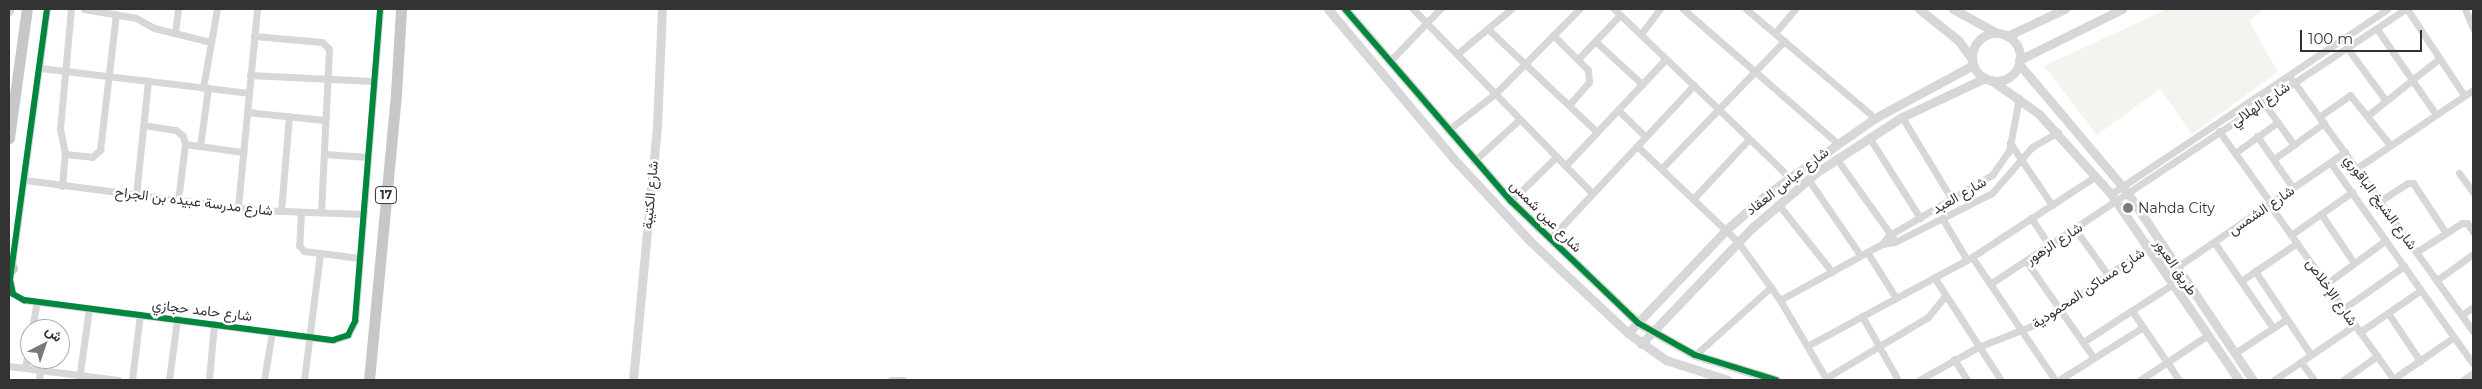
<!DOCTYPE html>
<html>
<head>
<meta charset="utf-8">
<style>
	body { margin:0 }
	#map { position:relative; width:2482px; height:389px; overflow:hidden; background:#fff; font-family:Montserrat,Vazirmatn,sans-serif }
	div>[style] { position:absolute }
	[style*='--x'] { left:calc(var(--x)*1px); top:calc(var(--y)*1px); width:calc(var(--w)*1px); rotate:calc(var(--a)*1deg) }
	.green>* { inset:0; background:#f1f5ed }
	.minor>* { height:7px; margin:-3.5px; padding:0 3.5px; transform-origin:3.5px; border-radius:3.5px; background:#d7d7d7 }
	.tertiary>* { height:9px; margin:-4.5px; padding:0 4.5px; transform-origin:4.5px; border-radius:4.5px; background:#d7d7d7 }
	.tertiary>.ring { margin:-4.5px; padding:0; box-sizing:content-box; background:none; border:9px solid #d7d7d7; border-radius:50% }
	.trunk>* { height:11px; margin:-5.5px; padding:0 5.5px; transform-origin:5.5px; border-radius:5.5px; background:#c7c7c7 }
	.cycleway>* { height:6px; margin:-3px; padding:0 3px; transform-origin:3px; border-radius:3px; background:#00873e }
	.dots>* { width:14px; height:14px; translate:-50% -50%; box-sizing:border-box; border:2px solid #fff; border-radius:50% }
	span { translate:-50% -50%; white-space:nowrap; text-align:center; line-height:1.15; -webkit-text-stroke:5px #fff; paint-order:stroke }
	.shield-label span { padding:1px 4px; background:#fff; border:1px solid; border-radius:4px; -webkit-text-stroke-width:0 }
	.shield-label { font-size:12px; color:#333; font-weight:700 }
	.street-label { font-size:14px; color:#333 }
	.poi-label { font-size:14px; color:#333 }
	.left { translate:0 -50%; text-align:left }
	.frame { position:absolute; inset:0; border:10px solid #333; pointer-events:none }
	.north { position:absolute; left:20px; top:319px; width:50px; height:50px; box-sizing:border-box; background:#fff; border:1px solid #adadad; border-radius:50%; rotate:41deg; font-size:14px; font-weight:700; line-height:20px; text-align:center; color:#333 }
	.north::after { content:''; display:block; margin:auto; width:18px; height:22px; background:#7a7a7a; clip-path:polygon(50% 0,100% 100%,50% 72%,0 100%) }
	.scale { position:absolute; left:2300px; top:30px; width:122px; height:22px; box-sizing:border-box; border:2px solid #333; border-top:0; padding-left:6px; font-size:15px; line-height:18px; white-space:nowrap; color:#333; -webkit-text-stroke:4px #fff; paint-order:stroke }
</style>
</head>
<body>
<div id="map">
	<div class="green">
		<i style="clip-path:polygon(2167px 9px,2264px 9px,2249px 21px,2278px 72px,2192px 134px,2160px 89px,2097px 135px,2044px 66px)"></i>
	</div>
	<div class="minor">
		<i style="--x:47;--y:9;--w:274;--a:97.8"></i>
		<i style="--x:10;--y:280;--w:14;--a:78"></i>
		<i style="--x:13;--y:294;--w:13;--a:29"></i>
		<i style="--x:24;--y:300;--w:312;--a:7.4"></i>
		<i style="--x:333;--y:340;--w:16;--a:-18"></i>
		<i style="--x:348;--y:335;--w:16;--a:-63"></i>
		<i style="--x:355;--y:321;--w:313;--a:-85.4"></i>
		<i style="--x:84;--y:9;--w:53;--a:9.8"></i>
		<i style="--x:136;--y:18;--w:21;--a:29"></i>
		<i style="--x:154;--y:28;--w:59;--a:13.8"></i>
		<i style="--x:1413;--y:9;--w:257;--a:45.8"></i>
		<i style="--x:1614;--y:9;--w:243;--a:43.8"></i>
		<i style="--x:1683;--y:9;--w:204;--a:41"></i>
		<i style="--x:1746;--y:9;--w:169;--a:40.2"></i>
		<i style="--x:2407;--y:9;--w:103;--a:56.5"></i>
		<i style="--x:2465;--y:9;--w:21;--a:67"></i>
		<i style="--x:1488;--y:29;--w:150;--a:43.4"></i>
		<i style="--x:2377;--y:29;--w:102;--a:55.4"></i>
		<i style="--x:175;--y:33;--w:24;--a:-83"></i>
		<i style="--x:1775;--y:33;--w:31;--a:-50"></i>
		<i style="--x:1641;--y:34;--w:31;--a:-53"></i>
		<i style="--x:1553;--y:35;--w:49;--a:45"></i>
		<i style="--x:1588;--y:70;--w:12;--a:85"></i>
		<i style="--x:1589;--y:82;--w:30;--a:131"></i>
		<i style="--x:254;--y:36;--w:68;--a:5"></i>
		<i style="--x:322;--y:42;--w:10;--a:45"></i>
		<i style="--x:329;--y:49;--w:163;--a:92.8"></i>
		<i style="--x:1595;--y:41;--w:64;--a:42.5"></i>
		<i style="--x:2348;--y:49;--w:64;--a:53.8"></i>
		<i style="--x:1457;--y:54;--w:70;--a:-39.8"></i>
		<i style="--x:1578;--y:59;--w:61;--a:-46.3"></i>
		<i style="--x:1389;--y:62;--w:74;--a:-46.1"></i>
		<i style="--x:40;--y:68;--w:210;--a:6.8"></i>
		<i style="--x:250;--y:75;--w:124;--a:2.8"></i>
		<i style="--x:2291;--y:78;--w:312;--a:54.3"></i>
		<i style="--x:203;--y:88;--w:80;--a:-80"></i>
		<i style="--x:2263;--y:102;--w:53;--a:54.2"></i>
		<i style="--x:1618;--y:110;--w:37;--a:44"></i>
		<i style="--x:247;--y:112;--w:78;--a:5.9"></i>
		<i style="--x:2367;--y:116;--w:93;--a:-38.5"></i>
		<i style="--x:1902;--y:117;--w:97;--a:58.9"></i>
		<i style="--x:2319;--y:117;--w:38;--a:-35"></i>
		<i style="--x:2350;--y:95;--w:64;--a:51.3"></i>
		<i style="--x:143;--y:125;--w:33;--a:9"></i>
		<i style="--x:176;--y:130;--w:9;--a:41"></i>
		<i style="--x:183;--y:136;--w:8;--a:76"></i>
		<i style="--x:185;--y:144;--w:56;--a:97.1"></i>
		<i style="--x:1448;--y:130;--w:59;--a:-37.5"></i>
		<i style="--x:1495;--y:94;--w:120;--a:-45.3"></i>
		<i style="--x:2219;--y:131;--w:89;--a:54.2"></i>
		<i style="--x:2257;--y:136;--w:63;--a:55.3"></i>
		<i style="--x:1869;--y:137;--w:96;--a:57.8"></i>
		<i style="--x:2010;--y:143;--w:75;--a:55.9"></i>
		<i style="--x:185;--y:144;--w:59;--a:7.9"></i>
		<i style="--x:200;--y:146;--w:59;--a:-82.1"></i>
		<i style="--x:1637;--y:146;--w:139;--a:43.5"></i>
		<i style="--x:1738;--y:242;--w:72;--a:54.1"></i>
		<i style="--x:1780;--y:300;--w:93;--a:59.6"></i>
		<i style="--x:2235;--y:153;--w:53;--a:-35.8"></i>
		<i style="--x:65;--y:154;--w:27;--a:6"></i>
		<i style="--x:92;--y:157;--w:11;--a:-41"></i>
		<i style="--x:100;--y:150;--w:137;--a:-83.3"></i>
		<i style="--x:324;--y:154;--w:44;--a:3.9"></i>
		<i style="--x:1836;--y:158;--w:98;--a:54.5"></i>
		<i style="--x:2274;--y:159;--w:62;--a:-35.8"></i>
		<i style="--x:1474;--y:161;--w:62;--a:-42.4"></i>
		<i style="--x:2330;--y:162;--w:247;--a:54.7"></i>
		<i style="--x:1565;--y:166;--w:147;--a:-46.7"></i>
		<i style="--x:2357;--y:168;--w:140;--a:-33.9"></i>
		<i style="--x:1661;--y:169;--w:178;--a:-46.1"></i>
		<i style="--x:2459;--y:173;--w:24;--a:54"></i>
		<i style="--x:1808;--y:179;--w:93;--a:55.5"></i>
		<i style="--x:25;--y:180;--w:234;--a:7.4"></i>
		<i style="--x:257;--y:210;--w:106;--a:2.2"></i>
		<i style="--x:62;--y:186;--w:32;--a:-85"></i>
		<i style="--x:65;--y:154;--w:25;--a:-101"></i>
		<i style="--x:60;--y:129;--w:121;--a:-84.8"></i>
		<i style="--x:2111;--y:194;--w:332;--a:-33.8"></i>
		<i style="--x:136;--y:195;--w:115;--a:-84"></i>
		<i style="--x:1693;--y:199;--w:82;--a:-47"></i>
		<i style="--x:1511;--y:201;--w:63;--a:-44.4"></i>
		<i style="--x:2380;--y:201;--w:33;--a:-33"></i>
		<i style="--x:2408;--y:183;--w:5;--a:0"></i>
		<i style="--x:2413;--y:183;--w:60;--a:56.6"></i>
		<i style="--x:1778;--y:204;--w:87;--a:51.5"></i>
		<i style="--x:2269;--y:204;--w:216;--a:54.6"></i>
		<i style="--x:238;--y:207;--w:199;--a:-84.5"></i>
		<i style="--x:281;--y:211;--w:95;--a:-85.2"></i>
		<i style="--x:301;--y:212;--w:33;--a:93"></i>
		<i style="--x:299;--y:245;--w:8;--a:50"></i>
		<i style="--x:304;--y:251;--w:56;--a:7.1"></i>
		<i style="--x:2321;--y:214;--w:59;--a:56"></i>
		<i style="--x:1942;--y:218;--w:49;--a:59.2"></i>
		<i style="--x:2031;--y:218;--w:34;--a:56"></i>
		<i style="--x:2075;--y:229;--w:57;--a:54.3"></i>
		<i style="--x:2291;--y:235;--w:75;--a:-35.2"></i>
		<i style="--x:1550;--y:239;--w:211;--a:-46.9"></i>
		<i style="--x:2214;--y:242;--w:104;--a:55.5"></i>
		<i style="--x:1882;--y:244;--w:10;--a:-53"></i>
		<i style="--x:1888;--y:236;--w:121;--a:-30.4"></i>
		<i style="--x:1992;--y:175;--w:29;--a:-55"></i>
		<i style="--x:2009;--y:151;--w:54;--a:-79.3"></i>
		<i style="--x:1867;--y:252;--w:54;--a:57.8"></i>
		<i style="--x:2416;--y:252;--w:54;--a:-32.2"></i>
		<i style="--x:2462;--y:223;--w:5;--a:0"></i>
		<i style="--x:2467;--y:223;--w:11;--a:56"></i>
		<i style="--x:1972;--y:257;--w:148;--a:56"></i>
		<i style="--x:2026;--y:261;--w:118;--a:55"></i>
		<i style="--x:2177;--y:267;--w:204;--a:-34.4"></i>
		<i style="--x:2255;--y:271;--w:101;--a:56.3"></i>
		<i style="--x:1934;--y:277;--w:123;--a:57"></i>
		<i style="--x:2437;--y:280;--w:44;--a:-35.8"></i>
		<i style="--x:2241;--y:281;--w:68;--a:-34.2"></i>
		<i style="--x:1990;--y:284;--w:499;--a:-33.5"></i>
		<i style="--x:2326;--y:284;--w:74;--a:-36.3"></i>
		<i style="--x:1780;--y:300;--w:116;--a:-28.8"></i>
		<i style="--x:1882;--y:244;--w:13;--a:-9"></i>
		<i style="--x:1895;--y:242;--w:109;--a:-26.8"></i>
		<i style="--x:1992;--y:193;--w:61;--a:-49"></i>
		<i style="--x:2032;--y:147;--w:30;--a:-30"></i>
		<i style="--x:2343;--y:309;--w:75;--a:-35.2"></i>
		<i style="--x:2132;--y:311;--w:83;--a:55.7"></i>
		<i style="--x:2388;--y:313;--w:58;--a:56.3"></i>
		<i style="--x:2462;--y:315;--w:14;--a:-36"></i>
		<i style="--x:1862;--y:316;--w:73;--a:60.6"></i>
		<i style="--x:32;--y:329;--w:27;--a:-80"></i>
		<i style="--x:2360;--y:332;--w:74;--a:-34.5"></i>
		<i style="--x:2083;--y:342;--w:107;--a:-32.8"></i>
		<i style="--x:1807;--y:346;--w:187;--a:-28.3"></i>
		<i style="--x:1972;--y:257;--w:148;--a:-33.2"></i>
		<i style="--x:2235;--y:353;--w:62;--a:-33.2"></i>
		<i style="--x:1695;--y:355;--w:102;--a:-41.8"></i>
		<i style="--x:1954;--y:359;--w:25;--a:58"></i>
		<i style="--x:2301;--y:362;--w:22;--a:54"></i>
		<i style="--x:9;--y:366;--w:110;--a:7.3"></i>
		<i style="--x:25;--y:368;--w:27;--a:-80"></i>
		<i style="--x:1826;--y:378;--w:119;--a:-30.9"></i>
		<i style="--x:1928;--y:317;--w:28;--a:-51"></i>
		<i style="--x:2393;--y:379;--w:74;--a:-34.5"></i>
		<i style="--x:39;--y:380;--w:10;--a:-84"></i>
		<i style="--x:79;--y:380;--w:73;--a:-82.1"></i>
		<i style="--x:132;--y:380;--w:66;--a:-83.1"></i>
		<i style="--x:169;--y:380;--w:62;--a:-82.5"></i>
		<i style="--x:209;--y:380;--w:56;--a:-84.9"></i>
		<i style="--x:264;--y:380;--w:49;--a:-80.5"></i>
		<i style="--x:304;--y:380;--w:127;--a:-82.8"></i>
		<i style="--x:891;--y:380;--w:12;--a:0"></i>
		<i style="--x:1919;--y:380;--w:68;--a:-29.2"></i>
		<i style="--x:1978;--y:347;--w:63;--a:-21.3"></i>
		<i style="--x:2037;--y:324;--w:135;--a:-34.7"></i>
		<i style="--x:2059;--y:380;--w:99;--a:-32.2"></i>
		<i style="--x:2140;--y:380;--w:82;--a:-33.5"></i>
		<i style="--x:2274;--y:380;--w:98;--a:-34.2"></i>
		<i style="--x:2343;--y:380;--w:42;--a:-35.2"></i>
		<i style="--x:2463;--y:380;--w:12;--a:-35"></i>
	</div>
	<div class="tertiary">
		<i style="--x:1328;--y:9;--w:194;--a:50"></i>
		<i style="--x:1453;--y:158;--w:113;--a:47.1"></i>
		<i style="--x:1530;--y:241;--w:134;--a:43.2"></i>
		<i style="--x:1628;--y:333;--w:47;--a:35.4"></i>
		<i style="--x:1666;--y:360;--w:65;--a:17.9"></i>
		<i style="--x:1345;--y:9;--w:254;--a:49.2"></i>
		<i style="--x:1511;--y:201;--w:176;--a:43.8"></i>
		<i style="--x:1638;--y:323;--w:65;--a:29.3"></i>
		<i style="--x:1695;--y:355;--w:85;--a:17.2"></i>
		<i style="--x:1919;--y:9;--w:50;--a:38.5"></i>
		<i style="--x:1958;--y:40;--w:24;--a:54"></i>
		<i style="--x:1953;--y:9;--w:48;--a:28.7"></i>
		<i style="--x:9;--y:11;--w:2;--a:-90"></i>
		<i class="ring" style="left:1972px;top:33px;width:39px;height:39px"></i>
		<i style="--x:2007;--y:36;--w:64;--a:-25"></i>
		<i style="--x:2019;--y:60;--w:115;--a:-26.3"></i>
		<i style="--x:2019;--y:64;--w:167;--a:49.8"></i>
		<i style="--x:2127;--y:192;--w:226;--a:56.2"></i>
		<i style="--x:1991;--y:80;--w:59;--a:35.3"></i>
		<i style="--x:2039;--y:114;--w:108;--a:48"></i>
		<i style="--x:2111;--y:194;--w:226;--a:55.5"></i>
		<i style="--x:1628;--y:333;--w:142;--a:-46.4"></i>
		<i style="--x:1726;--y:230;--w:55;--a:-41.3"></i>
		<i style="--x:1767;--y:194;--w:132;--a:-35.1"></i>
		<i style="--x:1875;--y:118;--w:111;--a:-28.4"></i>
		<i style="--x:1641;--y:344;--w:162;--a:-46.3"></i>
		<i style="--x:1753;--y:227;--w:84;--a:-40.7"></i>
		<i style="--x:1817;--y:172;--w:101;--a:-32.9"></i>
		<i style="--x:1902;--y:117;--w:92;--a:-25.2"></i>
		<i style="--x:633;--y:380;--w:254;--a:-84.6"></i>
		<i style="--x:657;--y:127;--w:118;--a:-87.6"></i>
	</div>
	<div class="trunk">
		<i style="--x:9;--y:138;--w:130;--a:-82.1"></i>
		<i style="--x:9;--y:268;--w:3;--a:0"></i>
		<i style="--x:369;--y:380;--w:287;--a:-84.6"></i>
		<i style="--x:396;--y:94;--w:85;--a:-86.6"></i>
	</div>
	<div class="cycleway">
		<i style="--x:47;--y:9;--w:274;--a:97.8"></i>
		<i style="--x:10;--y:280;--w:14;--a:78"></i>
		<i style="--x:13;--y:294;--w:13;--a:29"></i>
		<i style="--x:24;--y:300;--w:312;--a:7.4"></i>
		<i style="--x:333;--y:340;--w:16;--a:-18"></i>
		<i style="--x:348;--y:335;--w:16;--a:-63"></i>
		<i style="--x:355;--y:321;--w:313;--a:-85.4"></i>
		<i style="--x:1345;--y:9;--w:254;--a:49.2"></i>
		<i style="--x:1511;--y:201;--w:176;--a:43.8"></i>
		<i style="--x:1638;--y:323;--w:65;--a:29.3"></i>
		<i style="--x:1695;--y:355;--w:85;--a:17.2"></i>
	</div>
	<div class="dots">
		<i style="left:2128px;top:208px;background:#7a7a7a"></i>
	</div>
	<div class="shield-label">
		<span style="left:386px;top:195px">17</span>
	</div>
	<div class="street-label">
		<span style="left:2260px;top:104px;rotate:-34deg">شارع الهلالي</span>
		<span style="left:1787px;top:181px;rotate:-38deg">شارع عباس العقاد</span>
		<span style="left:650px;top:195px;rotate:-85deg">شارع الكتيبة</span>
		<span style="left:1959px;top:195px;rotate:-30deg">شارع العبد</span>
		<span style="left:194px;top:201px;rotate:7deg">شارع مدرسة عبيده بن الجراح</span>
		<span style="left:2381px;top:202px;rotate:54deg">شارع الشيخ الباقوري</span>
		<span style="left:2261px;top:210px;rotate:-34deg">شارع الشمس</span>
		<span style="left:1546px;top:216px;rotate:45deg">شارع عين شمس</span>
		<span style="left:2054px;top:243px;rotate:-33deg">شارع الزهور</span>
		<span style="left:2176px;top:267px;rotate:56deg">طريق العبور</span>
		<span style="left:2088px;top:288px;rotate:-34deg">شارع مساكن المحمودية</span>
		<span style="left:2332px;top:292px;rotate:55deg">شارع الإخلاص</span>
		<span style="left:202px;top:310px;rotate:7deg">شارع حامد حجازي</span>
	</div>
	<div class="poi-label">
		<span class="left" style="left:2138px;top:208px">Nahda City</span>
	</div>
	<div class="frame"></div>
	<div class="north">ش</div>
	<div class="scale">100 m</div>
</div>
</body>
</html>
